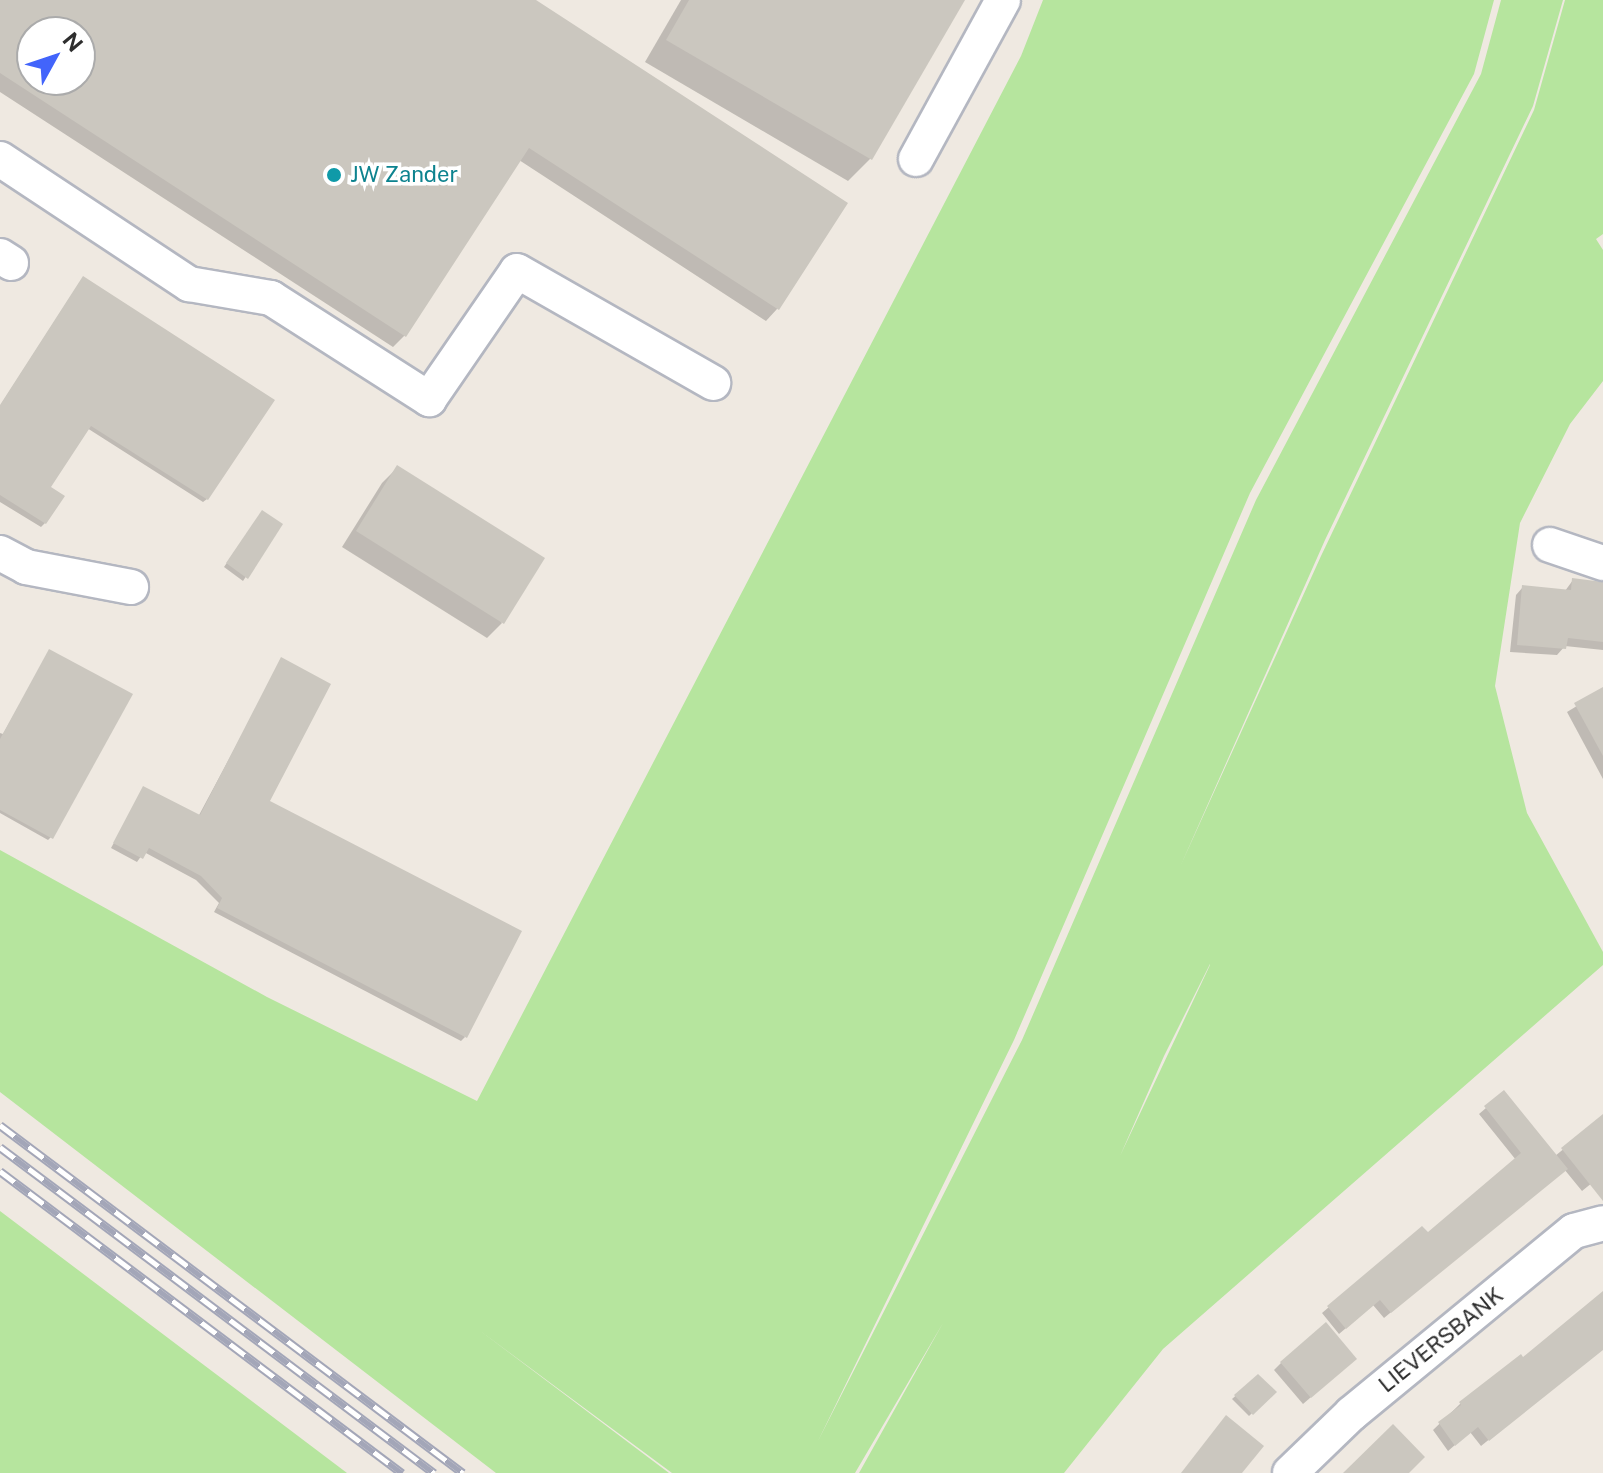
<!DOCTYPE html>
<html>
<head>
<meta charset="utf-8">
<style>
	body { margin:0 }
	#map { position:relative; width:1603px; height:1473px; overflow:hidden; background:#efe9e1; font-family:"Public Sans",sans-serif }
	div>[style] { position:absolute }
	[style*='--x'] { left:calc(var(--x)*1px); top:calc(var(--y)*1px); width:calc(var(--w)*1px); rotate:calc(var(--a)*1deg) }
	.green>* { inset:0; background:#b6e59e }
	.shadow>* { inset:0; background:#0003 }
	.building>* { inset:0; background:#cbc7bf }
	.roads { filter:drop-shadow(2px 0 #b4b7c1) drop-shadow(-2px 0 #b4b7c1) drop-shadow(0 2px #b4b7c1) drop-shadow(0 -2px #b4b7c1) }
	.minor>* { height:34px; margin:-17px; padding:0 17px; transform-origin:17px; border-radius:17px; background:#fff }
	.rail>* { height:9px; margin-top:-4.5px; transform-origin:0; background:repeating-linear-gradient(90deg,#fff 0 18px,#a3a6b8 0 36px); box-sizing:border-box; border-block:2px solid #a3a6b8 }
	.dots>* { width:22px; height:22px; translate:-50% -50%; box-sizing:border-box; border:4px solid #fff; border-radius:50% }
	span { translate:-50% -50%; white-space:nowrap; text-align:center; line-height:1.15; -webkit-text-stroke:7px #fff; paint-order:stroke }
	.culture-label { font-size:22px; color:#0d838f }
	.left { translate:0 -50%; text-align:left }
	.street-label { font-size:22px; color:#2e2e2e }
	.north { position:absolute; left:16px; top:16px; width:80px; height:80px; box-sizing:border-box; background:#fff; border:2px solid #ababab; border-radius:50%; rotate:50deg; font-size:22px; font-weight:700; line-height:32px; text-align:center; color:#2e2e2e }
	.north::after { content:''; display:block; margin:auto; width:28px; height:36px; background:#4264fb; clip-path:polygon(50% 0,100% 100%,50% 72%,0 100%) }
</style>
</head>
<body>
<div id="map">
	<div class="green">
		<i style="clip-path:polygon(evenodd,1043px 0,1494px 0,1474px 74px,1250px 493px,1014px 1040px,818px 1441px,1022px 1040px,1256px 500px,1481px 74px,1501px 0,1563px 0,1533px 106px,1325px 540px,1180px 867px,1321px 556px,1534px 110px,1565px 0,1603px 0,1603px 234px,1596px 239px,1603px 250px,1603px 381px,1570px 424px,1520px 523px,1495px 686px,1527px 813px,1603px 952px,1603px 965px,1163px 1349px,1064px 1473px,859px 1473px,943px 1323px,855px 1473px,672px 1473px,479px 1330px,669px 1473px,496px 1473px,0 1092px,0 850px,267px 997px,477px 1101px,1021px 56px,1043px 0,1210px 964px,1210px 965px,1120px 1156px,1164px 1056px,1210px 964px)"></i>
		<i style="clip-path:polygon(0 1211px,176px 1344px,347px 1473px,0 1473px)"></i>
	</div>
	<div class="shadow">
		<i style="clip-path:polygon(evenodd,0 0,532px 0,845px 203px,777px 309px,766px 321px,519px 160px,405px 335px,393px 347px,0 92px,0 0,32px 32px,80px 32px,80px 80px,32px 80px,32px 32px)"></i>
		<i style="clip-path:polygon(681px 0,963px 0,870px 159px,848px 181px,645px 62px)"></i>
		<i style="clip-path:polygon(80px 282px,207px 499px,203px 502px,87px 428px,49px 488px,45px 523px,41px 527px,0 502px,0 406px)"></i>
		<i style="clip-path:polygon(397px 468px,502px 623px,487px 638px,342px 547px,382px 483px)"></i>
		<i style="clip-path:polygon(259px 516px,280px 525px,243px 581px,224px 567px)"></i>
		<i style="clip-path:polygon(1573px 580px,1603px 583px,1603px 650px,1565px 646px,1557px 655px,1510px 652px,1516px 595px,1523px 587px,1565px 591px)"></i>
		<i style="clip-path:polygon(49px 652px,51px 837px,48px 840px,0 813px,0 733px,3px 734px)"></i>
		<i style="clip-path:polygon(282px 660px,268px 802px,465px 1037px,461px 1041px,214px 912px,219px 903px,196px 880px,144px 852px,137px 862px,111px 848px,144px 788px,198px 817px)"></i>
		<i style="clip-path:polygon(1603px 690px,1603px 779px,1567px 712px)"></i>
		<i style="clip-path:polygon(1486px 1108px,1555px 1156px,1603px 1117px,1603px 1174px,1582px 1191px,1564px 1169px,1384px 1318px,1373px 1305px,1339px 1334px,1322px 1313px,1329px 1307px,1427px 1235px,1516px 1160px,1479px 1114px)"></i>
		<i style="clip-path:polygon(1603px 1294px,1603px 1348px,1481px 1446px,1470px 1432px,1448px 1451px,1433px 1430px,1460px 1404px,1520px 1356px,1523px 1360px)"></i>
		<i style="clip-path:polygon(1281px 1363px,1347px 1366px,1303px 1404px,1274px 1370px)"></i>
		<i style="clip-path:polygon(1258px 1376px,1274px 1392px,1249px 1416px,1232px 1399px)"></i>
	</div>
	<div class="building">
		<i style="clip-path:polygon(evenodd,0 0,536px 0,848px 203px,779px 310px,529px 148px,406px 337px,0 73px,0 0,32px 32px,80px 32px,80px 80px,32px 80px,32px 32px)"></i>
		<i style="clip-path:polygon(689px 0,965px 0,872px 160px,666px 40px)"></i>
		<i style="clip-path:polygon(83px 276px,275px 400px,208px 500px,91px 426px,51px 487px,65px 496px,46px 524px,0 495px,0 405px)"></i>
		<i style="clip-path:polygon(397px 465px,545px 558px,504px 624px,356px 531px)"></i>
		<i style="clip-path:polygon(262px 510px,283px 524px,248px 579px,226px 563px)"></i>
		<i style="clip-path:polygon(1572px 578px,1603px 582px,1603px 642px,1568px 638px,1566px 649px,1517px 645px,1522px 585px,1571px 590px)"></i>
		<i style="clip-path:polygon(49px 649px,133px 694px,53px 839px,0 810px,0 739px)"></i>
		<i style="clip-path:polygon(281px 657px,331px 684px,270px 801px,522px 931px,467px 1038px,217px 908px,222px 898px,201px 876px,149px 848px,143px 859px,113px 843px,143px 786px,200px 815px)"></i>
		<i style="clip-path:polygon(1603px 687px,1603px 756px,1574px 703px)"></i>
		<i style="clip-path:polygon(1504px 1090px,1568px 1169px,1391px 1313px,1380px 1300px,1346px 1329px,1327px 1306px,1422px 1226px,1428px 1232px,1521px 1153px,1484px 1106px)"></i>
		<i style="clip-path:polygon(1603px 1114px,1603px 1201px,1561px 1148px)"></i>
		<i style="clip-path:polygon(1603px 1291px,1603px 1350px,1489px 1441px,1478px 1427px,1455px 1446px,1438px 1422px,1461px 1405px,1459px 1402px,1521px 1354px,1523px 1357px)"></i>
		<i style="clip-path:polygon(1326px 1322px,1357px 1359px,1311px 1398px,1280px 1362px)"></i>
		<i style="clip-path:polygon(1258px 1374px,1277px 1392px,1253px 1415px,1234px 1395px)"></i>
		<i style="clip-path:polygon(1226px 1415px,1264px 1446px,1242px 1473px,1181px 1473px)"></i>
		<i style="clip-path:polygon(1393px 1424px,1425px 1457px,1409px 1473px,1343px 1473px)"></i>
	</div>
	<div class="roads">
		<div class="minor">
			<i style="--x:0;--y:159;--w:227;--a:33.5"></i>
			<i style="--x:189;--y:284;--w:83;--a:9.7"></i>
			<i style="--x:271;--y:298;--w:188;--a:32.6"></i>
			<i style="--x:429;--y:399;--w:155;--a:-55.5"></i>
			<i style="--x:517;--y:271;--w:226;--a:29.7"></i>
			<i style="--x:916;--y:159;--w:181;--a:-61.3"></i>
			<i style="--x:0;--y:256;--w:13;--a:32"></i>
			<i style="--x:1550;--y:545;--w:56;--a:18.8"></i>
			<i style="--x:0;--y:553;--w:30;--a:28"></i>
			<i style="--x:26;--y:567;--w:107;--a:10.8"></i>
			<i style="--x:1290;--y:1473;--w:85;--a:-44"></i>
			<i style="--x:1351;--y:1414;--w:288;--a:-39.4"></i>
			<i style="--x:1574;--y:1231;--w:30;--a:-15"></i>
		</div>
	</div>
	<div class="rail">
		<i style="--x:0;--y:1125;--w:579;--a:36.93"></i>
		<i style="--x:0;--y:1147;--w:543;--a:36.91"></i>
		<i style="--x:0;--y:1171;--w:503;--a:36.92"></i>
	</div>
	<div class="dots">
		<i style="left:334px;top:175px;background:#0f9aa8"></i>
	</div>
	<div class="culture-label">
		<span class="left" style="left:350px;top:175px">JW Zander</span>
	</div>
	<div class="street-label">
		<span style="left:1441px;top:1340px;rotate:-39deg">LIEVERSBANK</span>
	</div>
	<div class="north">N</div>
</div>
</body>
</html>
